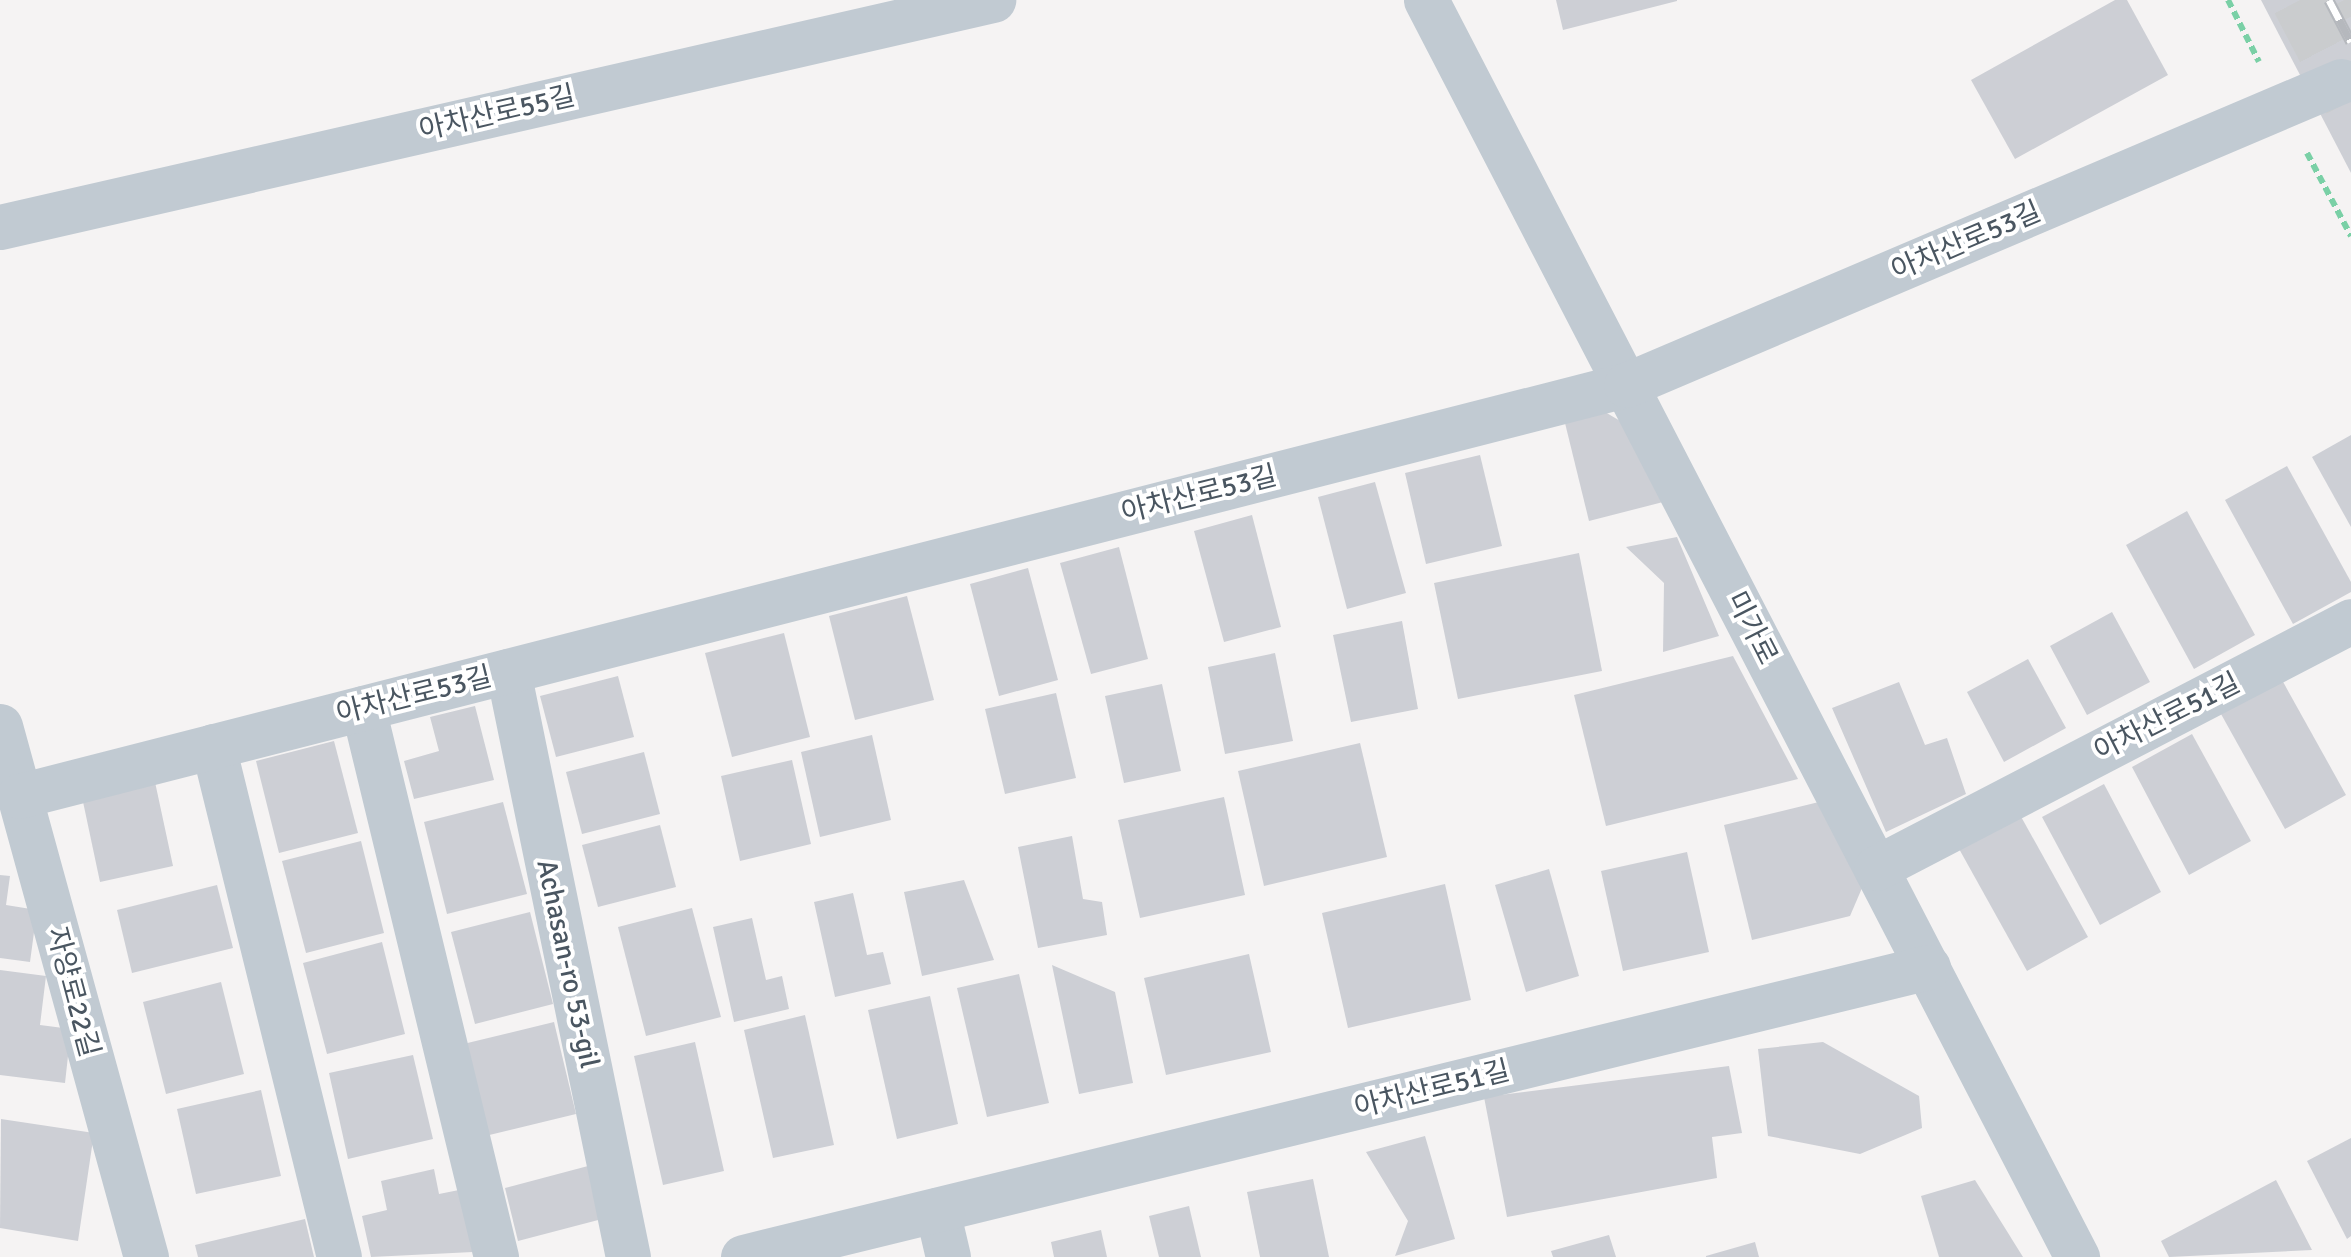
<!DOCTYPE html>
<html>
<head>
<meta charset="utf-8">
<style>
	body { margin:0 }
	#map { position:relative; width:2351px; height:1257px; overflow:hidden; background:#f5f3f3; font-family:Signika,"Noto Sans KR",sans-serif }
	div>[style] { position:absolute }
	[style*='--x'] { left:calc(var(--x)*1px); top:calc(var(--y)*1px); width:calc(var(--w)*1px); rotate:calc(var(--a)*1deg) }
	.building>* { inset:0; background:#cdcfd5 }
	.secondary-tunnel>* { height:55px; margin-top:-27.5px; transform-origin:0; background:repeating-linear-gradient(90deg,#caccce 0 55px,transparent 0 83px) }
	.path>* { height:6px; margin-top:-3px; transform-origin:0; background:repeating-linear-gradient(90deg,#7ad0a6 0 8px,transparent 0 13px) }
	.street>* { height:45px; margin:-22.5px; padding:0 22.5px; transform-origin:22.5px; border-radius:22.5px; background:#c1cad2 }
	.rail>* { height:11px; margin-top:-5.5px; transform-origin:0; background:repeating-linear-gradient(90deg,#fff 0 22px,#b5b8bd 0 44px); box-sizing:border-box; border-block:2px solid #b5b8bd }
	span { translate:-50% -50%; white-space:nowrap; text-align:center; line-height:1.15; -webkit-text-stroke:8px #fff; paint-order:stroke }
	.street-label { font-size:28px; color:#4a5661 }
</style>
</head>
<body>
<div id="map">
	<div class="building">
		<i style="clip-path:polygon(1556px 0,1677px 0,1677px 1px,1563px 30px)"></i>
		<i style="clip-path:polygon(2115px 0,2127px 0,2168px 75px,2015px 159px,1971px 80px)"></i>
		<i style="clip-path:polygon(2261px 0,2351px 0,2351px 173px)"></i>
		<i style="clip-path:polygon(1605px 412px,1627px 425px,1667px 501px,1589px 521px,1565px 423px)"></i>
		<i style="clip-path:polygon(2351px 435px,2351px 527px,2312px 457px)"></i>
		<i style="clip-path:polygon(1480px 455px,1502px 546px,1426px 564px,1405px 473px)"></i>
		<i style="clip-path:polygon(2287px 466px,2351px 582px,2351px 592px,2293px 624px,2225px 500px)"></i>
		<i style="clip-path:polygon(1375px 482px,1406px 593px,1347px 609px,1318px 497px)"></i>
		<i style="clip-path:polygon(2187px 511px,2255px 635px,2194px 669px,2126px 545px)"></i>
		<i style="clip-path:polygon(1252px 515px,1281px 627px,1224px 642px,1194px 531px)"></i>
		<i style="clip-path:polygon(1677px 537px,1719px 636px,1663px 652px,1664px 583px,1626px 547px)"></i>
		<i style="clip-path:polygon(1119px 547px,1148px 659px,1091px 674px,1060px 563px)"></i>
		<i style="clip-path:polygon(1579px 553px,1602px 671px,1458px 699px,1434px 583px)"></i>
		<i style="clip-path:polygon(1028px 568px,1058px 680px,999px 696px,970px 584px)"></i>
		<i style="clip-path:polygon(907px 596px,934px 700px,855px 720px,829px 616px)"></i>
		<i style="clip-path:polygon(2112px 612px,2150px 682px,2087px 715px,2050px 646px)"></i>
		<i style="clip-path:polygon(1402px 621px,1418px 709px,1351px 722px,1333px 635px)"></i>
		<i style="clip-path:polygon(784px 633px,810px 737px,732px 757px,705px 653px)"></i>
		<i style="clip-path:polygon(1275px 653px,1293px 741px,1225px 754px,1208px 667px)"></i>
		<i style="clip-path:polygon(1733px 656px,1798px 779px,1606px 826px,1574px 695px)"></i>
		<i style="clip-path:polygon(2028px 659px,2066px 728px,2004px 762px,1967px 692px)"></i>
		<i style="clip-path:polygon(2277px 671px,2346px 795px,2285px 829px,2216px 705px)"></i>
		<i style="clip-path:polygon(618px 676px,634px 737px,556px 757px,540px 696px)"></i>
		<i style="clip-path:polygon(1899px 682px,1925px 745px,1947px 738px,1966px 794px,1886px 832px,1832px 708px)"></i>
		<i style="clip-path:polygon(1162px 684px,1181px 771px,1124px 783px,1105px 696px)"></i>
		<i style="clip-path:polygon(1056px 693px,1076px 778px,1005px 794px,985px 709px)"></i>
		<i style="clip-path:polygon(475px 706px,494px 780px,414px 799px,404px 761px,439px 751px,430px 717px)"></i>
		<i style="clip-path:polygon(2192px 734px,2251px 841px,2189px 875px,2132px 767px)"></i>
		<i style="clip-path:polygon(872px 735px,891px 820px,820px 837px,801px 752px)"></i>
		<i style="clip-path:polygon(334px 741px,358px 833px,279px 853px,256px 761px)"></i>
		<i style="clip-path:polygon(1360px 743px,1387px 857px,1264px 886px,1238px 771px)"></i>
		<i style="clip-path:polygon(644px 752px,660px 814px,582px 834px,566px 772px)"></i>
		<i style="clip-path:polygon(792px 760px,811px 844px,740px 861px,721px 776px)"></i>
		<i style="clip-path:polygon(155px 782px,173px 866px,100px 882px,82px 797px)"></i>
		<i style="clip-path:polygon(2104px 784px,2161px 892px,2100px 925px,2042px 817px)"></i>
		<i style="clip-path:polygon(1224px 797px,1245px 895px,1140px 918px,1118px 820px)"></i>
		<i style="clip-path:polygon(1823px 801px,1865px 881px,1850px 916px,1752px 940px,1724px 825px)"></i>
		<i style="clip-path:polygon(503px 802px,527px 894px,447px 914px,424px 822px)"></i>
		<i style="clip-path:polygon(2019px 813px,2088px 937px,2027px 971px,1958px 847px)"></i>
		<i style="clip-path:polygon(660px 825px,676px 887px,598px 907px,582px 845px)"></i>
		<i style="clip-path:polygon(1072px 836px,1083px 899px,1102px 902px,1107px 935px,1038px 948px,1018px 847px)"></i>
		<i style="clip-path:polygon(361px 841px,384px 933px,306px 953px,282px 861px)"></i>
		<i style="clip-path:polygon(1687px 852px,1709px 952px,1623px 971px,1601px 871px)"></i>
		<i style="clip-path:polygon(1549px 869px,1579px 976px,1526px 992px,1495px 885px)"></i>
		<i style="clip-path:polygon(0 875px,10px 876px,6px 905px,37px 910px,30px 962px,0 958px)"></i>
		<i style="clip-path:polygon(964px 880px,994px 960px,922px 976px,904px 892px)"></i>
		<i style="clip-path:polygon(1445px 884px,1471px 1000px,1348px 1028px,1322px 913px)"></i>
		<i style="clip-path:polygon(217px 885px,233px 948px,132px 973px,117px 910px)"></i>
		<i style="clip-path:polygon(853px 893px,867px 955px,883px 952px,891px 984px,835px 997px,814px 902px)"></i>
		<i style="clip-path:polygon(692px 908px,721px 1017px,646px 1036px,618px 927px)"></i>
		<i style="clip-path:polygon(530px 912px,553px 1004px,475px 1024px,451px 932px)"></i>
		<i style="clip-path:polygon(752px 918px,766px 980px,782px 976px,789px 1009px,734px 1022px,713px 927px)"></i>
		<i style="clip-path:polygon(382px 942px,405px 1034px,327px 1054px,303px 963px)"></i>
		<i style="clip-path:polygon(1249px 954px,1271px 1052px,1166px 1075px,1144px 978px)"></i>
		<i style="clip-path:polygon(1052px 965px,1115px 992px,1133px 1083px,1079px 1094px)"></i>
		<i style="clip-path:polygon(0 970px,46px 976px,40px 1025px,71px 1029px,65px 1083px,0 1075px)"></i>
		<i style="clip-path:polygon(1019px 974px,1049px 1103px,987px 1117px,957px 988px)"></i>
		<i style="clip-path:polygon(221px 982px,244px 1074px,166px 1094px,143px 1002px)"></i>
		<i style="clip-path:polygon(930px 996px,958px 1124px,897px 1139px,868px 1010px)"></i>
		<i style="clip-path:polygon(805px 1015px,834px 1145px,773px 1158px,744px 1030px)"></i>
		<i style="clip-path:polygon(554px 1022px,576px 1114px,477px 1138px,455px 1046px)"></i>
		<i style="clip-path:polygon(695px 1042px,724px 1171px,663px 1185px,634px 1056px)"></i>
		<i style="clip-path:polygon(1823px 1042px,1919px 1096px,1922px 1128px,1860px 1154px,1768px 1136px,1758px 1049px)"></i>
		<i style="clip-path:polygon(413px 1055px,433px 1139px,348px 1159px,329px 1073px)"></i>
		<i style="clip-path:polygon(1729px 1066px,1742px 1133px,1712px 1137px,1717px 1178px,1507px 1217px,1484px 1097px)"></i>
		<i style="clip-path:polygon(261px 1090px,281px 1176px,196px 1194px,177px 1109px)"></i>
		<i style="clip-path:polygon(1px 1119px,94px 1133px,78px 1241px,0 1228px)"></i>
		<i style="clip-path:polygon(1425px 1136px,1455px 1239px,1395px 1256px,1408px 1221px,1366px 1152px)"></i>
		<i style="clip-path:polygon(2351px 1138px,2351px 1236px,2347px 1239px,2307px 1161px)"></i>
		<i style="clip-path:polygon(588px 1166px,602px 1219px,518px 1241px,505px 1188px)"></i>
		<i style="clip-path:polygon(434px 1169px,439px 1194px,459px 1190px,473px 1252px,371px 1257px,362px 1216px,387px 1210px,381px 1181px)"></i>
		<i style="clip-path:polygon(1313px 1179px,1329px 1257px,1260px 1257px,1247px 1192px)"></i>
		<i style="clip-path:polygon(1975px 1180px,2023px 1257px,1939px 1257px,1921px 1196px)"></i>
		<i style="clip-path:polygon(2276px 1180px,2312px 1250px,2169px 1257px,2161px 1241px)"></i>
		<i style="clip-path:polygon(1189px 1206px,1201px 1257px,1159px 1257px,1149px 1216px)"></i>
		<i style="clip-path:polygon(305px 1219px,314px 1257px,198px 1257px,195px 1245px)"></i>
		<i style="clip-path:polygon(1101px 1230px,1107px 1257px,1054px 1257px,1051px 1242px)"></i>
		<i style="clip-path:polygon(1609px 1235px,1616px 1257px,1553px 1257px,1551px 1251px)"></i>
		<i style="clip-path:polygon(1755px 1242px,1759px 1257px,1706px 1257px,1706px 1256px)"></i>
	</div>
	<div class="secondary-tunnel">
		<i style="--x:2299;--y:0;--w:113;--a:62.5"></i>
		<i style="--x:2343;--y:0;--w:18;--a:63"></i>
	</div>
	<div class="path">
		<i style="--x:2228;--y:0;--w:69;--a:63.4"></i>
		<i style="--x:2307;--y:153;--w:94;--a:62.1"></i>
	</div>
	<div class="street">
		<i style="--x:1426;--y:0;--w:1416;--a:62.62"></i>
		<i style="--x:0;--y:227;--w:1019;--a:-12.88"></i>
		<i style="--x:508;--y:671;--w:598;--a:78.43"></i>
		<i style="--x:363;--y:708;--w:565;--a:76.38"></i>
		<i style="--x:0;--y:726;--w:551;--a:74.63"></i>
		<i style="--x:213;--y:746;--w:526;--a:76.15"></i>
		<i style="--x:19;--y:796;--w:1659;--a:-14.35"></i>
		<i style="--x:1626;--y:385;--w:777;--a:-23.03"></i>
		<i style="--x:1876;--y:868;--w:535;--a:-27.47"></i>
		<i style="--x:937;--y:1210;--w:48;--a:76.8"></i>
		<i style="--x:743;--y:1257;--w:1220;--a:-13.75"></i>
	</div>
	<div class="rail">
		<i style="--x:2329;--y:0;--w:47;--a:62.4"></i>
	</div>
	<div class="street-label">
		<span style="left:497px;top:113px;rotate:-13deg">아차산로55길</span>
		<span style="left:1966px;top:241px;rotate:-23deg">아차산로53길</span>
		<span style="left:1199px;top:494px;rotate:-14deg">아차산로53길</span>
		<span style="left:1752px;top:628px;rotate:63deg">미가로</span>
		<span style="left:414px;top:695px;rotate:-14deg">아차산로53길</span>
		<span style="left:2167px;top:717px;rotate:-27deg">아차산로51길</span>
		<span style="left:568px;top:964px;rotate:78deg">Achasan-ro 53-gil</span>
		<span style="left:73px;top:992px;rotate:75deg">자양로22길</span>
		<span style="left:1432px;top:1089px;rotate:-14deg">아차산로51길</span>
	</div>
</div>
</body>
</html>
